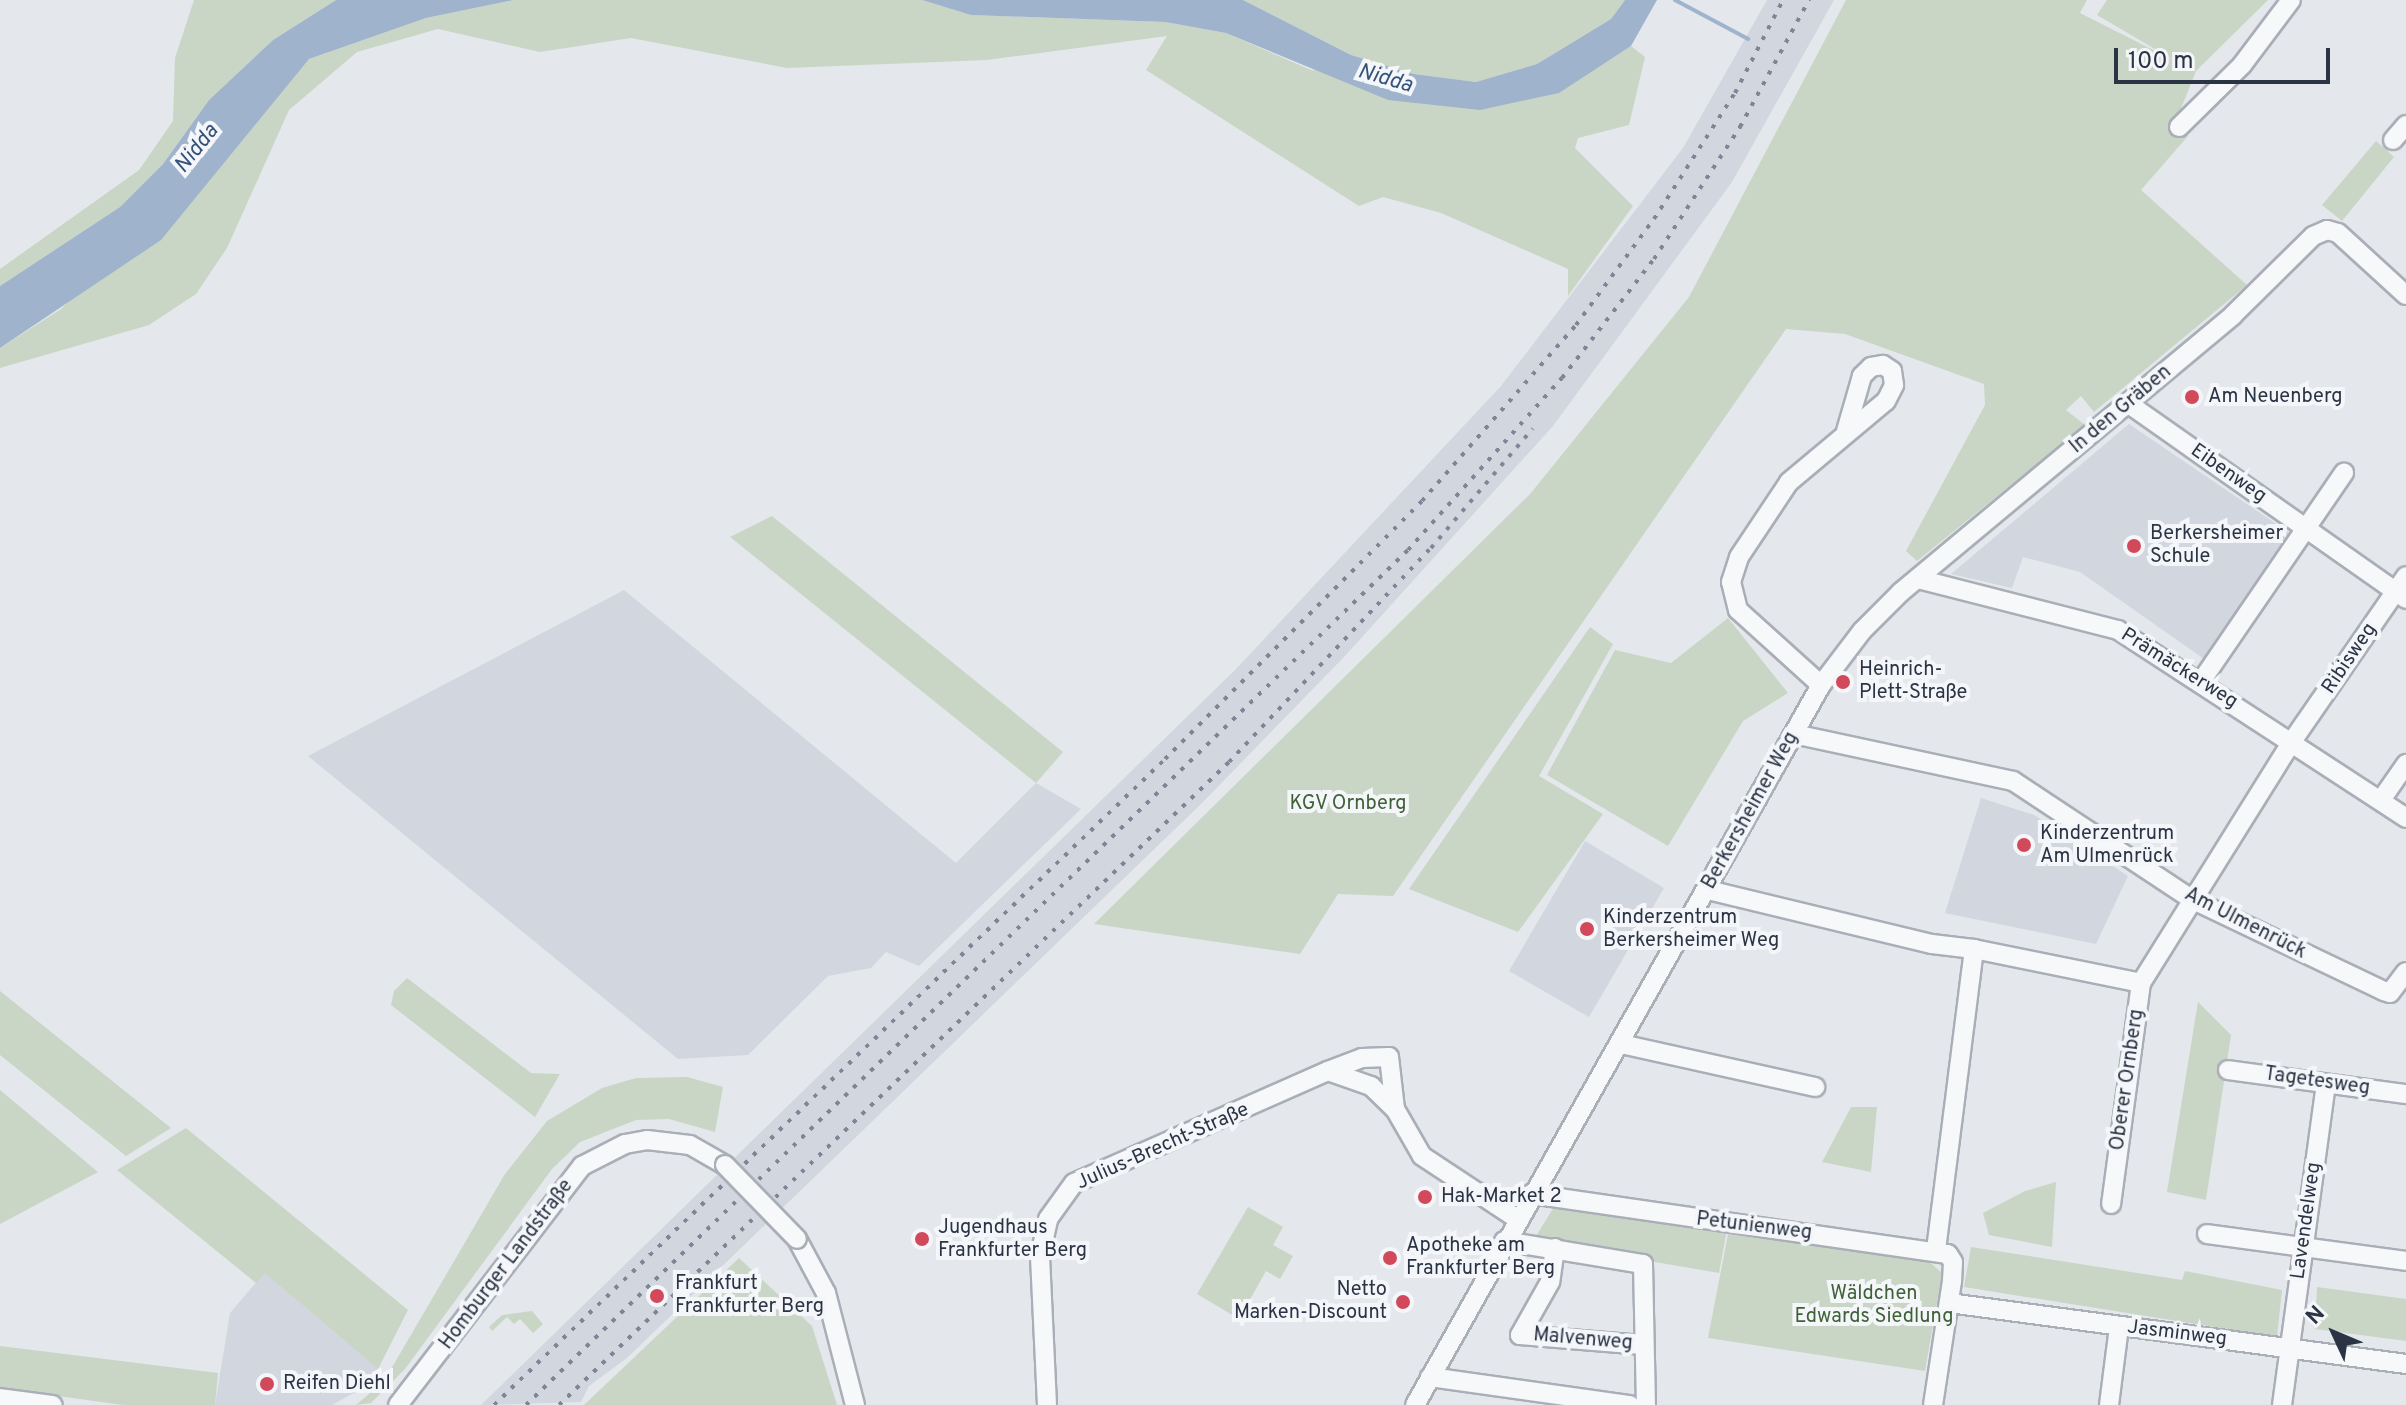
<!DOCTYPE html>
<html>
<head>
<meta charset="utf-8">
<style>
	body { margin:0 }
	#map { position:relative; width:2406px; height:1405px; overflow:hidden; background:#e4e7ec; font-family:Overpass,sans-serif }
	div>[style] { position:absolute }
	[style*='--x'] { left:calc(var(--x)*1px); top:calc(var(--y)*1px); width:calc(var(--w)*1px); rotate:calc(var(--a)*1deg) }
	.built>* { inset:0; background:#d2d6de }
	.green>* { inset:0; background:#c9d6c5 }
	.water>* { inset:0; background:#9fb4cc }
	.stream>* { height:4px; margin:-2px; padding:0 2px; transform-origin:2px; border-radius:2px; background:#9fb4cc }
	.roads { filter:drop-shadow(2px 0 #a9aeb7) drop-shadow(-2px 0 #a9aeb7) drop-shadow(0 2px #a9aeb7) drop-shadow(0 -2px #a9aeb7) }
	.minor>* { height:18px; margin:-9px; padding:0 9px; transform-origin:9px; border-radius:9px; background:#f7f8fa }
	.rail>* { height:4px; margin-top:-2px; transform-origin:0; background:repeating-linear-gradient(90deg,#7d8696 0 4px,transparent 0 12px) }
	.bridges { filter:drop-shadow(2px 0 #a9aeb7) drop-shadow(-2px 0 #a9aeb7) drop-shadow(0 2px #a9aeb7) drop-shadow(0 -2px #a9aeb7) }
	.minor-bridge>* { height:18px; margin:-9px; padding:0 9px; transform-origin:9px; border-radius:9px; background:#f7f8fa }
	.dots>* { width:22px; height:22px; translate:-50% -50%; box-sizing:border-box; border:4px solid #f4f6f9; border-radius:50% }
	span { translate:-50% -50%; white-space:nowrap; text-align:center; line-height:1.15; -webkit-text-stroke:8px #f4f6f9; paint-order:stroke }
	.poi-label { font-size:20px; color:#2b3445 }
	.left { translate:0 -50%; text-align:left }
	.right { translate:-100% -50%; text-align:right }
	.street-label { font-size:20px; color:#2b3445 }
	.park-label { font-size:20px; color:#3f6138 }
	.water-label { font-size:22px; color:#34527a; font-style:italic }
	.north { position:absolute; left:2294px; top:1293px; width:80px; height:80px; -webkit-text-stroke:6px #f4f6f9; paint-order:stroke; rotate:314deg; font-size:22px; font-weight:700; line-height:32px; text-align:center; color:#2b3445 }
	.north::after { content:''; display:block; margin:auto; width:28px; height:36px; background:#2b3445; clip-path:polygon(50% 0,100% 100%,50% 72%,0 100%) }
	.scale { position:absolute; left:2114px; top:48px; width:216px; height:36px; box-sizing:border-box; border:4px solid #2b3445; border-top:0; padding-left:10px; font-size:24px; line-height:28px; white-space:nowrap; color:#2b3445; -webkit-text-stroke:6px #f4f6f9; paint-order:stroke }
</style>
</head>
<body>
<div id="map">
	<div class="built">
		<i style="clip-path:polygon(1767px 0,1834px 0,1732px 182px,1553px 426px,1344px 657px,1201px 804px,627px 1358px,589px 1386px,581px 1402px,481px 1405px,1237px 668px,1501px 386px,1683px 148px)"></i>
		<i style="clip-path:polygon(2129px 424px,2291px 534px,2207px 661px,2080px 572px,2023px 557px,2012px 588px,1951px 574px)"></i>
		<i style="clip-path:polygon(624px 590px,956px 863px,1036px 783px,1081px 809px,919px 966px,886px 952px,871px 968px,828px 976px,748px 1055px,678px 1059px,308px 756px)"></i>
		<i style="clip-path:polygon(1981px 798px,2034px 815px,2128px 876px,2096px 944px,1945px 913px)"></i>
		<i style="clip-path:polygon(1585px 841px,1664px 888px,1589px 1017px,1509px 971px)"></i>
		<i style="clip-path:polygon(265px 1272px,378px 1369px,363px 1388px,332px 1405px,215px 1405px,230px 1313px)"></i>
	</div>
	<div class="green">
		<i style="clip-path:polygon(194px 0,336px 0,273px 40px,209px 100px,163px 164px,120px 207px,0 286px,0 269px,139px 170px,173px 121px,175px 58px)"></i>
		<i style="clip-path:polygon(514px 0,922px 0,972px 15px,1165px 22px,1226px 33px,1311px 70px,1558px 93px,1631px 46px,1645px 57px,1629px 125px,1578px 138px,1575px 148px,1633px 206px,1568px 296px,1568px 269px,1441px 213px,1383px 197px,1359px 206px,1146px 70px,1167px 36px,987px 60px,787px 68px,631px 38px,540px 52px,438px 29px,357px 52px,289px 110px,227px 248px,196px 294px,149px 325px,0 368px,0 348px,61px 309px,309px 59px,426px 18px)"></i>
		<i style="clip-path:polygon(1243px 0,1625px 0,1611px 19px,1537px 64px,1476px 82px,1414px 74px,1351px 55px)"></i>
		<i style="clip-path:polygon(1846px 0,2087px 0,2080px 13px,2177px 62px,2097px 15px,2107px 0,2268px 0,2196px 71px,2178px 116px,2188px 136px,2141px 190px,2247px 285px,2094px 412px,2081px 396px,2066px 410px,2085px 425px,1917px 561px,1906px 551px,1985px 405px,1984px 384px,1845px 334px,1786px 329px,1393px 896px,1338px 894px,1300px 954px,1094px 924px,1531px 493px,1689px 297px)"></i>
		<i style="clip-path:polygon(2376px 141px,2394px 157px,2342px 221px,2322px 205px)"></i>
		<i style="clip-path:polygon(772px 516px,1063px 752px,1036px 783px,730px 537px)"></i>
		<i style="clip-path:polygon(1728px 618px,1788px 693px,1743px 721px,1668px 846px,1547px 775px,1615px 650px,1671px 663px)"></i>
		<i style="clip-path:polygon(1590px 627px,1613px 644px,1539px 776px,1603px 814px,1518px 932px,1409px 889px)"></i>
		<i style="clip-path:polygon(407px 978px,531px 1073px,560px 1074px,535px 1117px,391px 1005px,394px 991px)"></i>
		<i style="clip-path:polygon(0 991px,171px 1128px,126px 1156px,0 1055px)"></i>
		<i style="clip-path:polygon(2198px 1002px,2231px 1035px,2206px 1200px,2167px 1192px)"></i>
		<i style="clip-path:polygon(687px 1077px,723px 1087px,715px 1132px,669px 1119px,636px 1120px,580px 1142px,552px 1169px,405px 1369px,371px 1403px,356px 1405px,384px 1381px,505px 1174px,547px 1121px,602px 1088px,636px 1078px)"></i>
		<i style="clip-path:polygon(0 1090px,98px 1172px,0 1224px)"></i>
		<i style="clip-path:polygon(1851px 1107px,1877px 1107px,1871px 1172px,1822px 1162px)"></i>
		<i style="clip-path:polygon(186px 1128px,408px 1310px,378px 1369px,265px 1273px,256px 1283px,117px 1170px)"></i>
		<i style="clip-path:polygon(2056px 1182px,2052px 1247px,1989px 1235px,1983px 1213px,2025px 1191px)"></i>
		<i style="clip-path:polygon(1248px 1207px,1283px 1227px,1273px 1245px,1293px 1256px,1280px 1279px,1266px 1271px,1239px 1319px,1197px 1294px)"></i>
		<i style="clip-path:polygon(1554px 1207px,1727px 1229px,1719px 1273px,1533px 1241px)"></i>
		<i style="clip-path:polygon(1728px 1234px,1924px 1257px,1942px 1273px,1925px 1371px,1708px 1338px)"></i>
		<i style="clip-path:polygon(1971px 1247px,2182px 1280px,2185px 1271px,2282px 1290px,2277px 1337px,1964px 1287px)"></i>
		<i style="clip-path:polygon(739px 1258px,812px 1326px,837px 1405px,584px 1405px)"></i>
		<i style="clip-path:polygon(2317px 1287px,2406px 1299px,2406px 1341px,2315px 1329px)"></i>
		<i style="clip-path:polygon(532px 1311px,543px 1324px,533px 1333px,520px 1319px,514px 1324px,507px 1317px,492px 1331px,489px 1327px,502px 1315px)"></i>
		<i style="clip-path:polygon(0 1346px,218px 1373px,215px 1405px,123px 1405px,0 1388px)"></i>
	</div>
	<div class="water">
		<i style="clip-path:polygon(336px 0,514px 0,426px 18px,309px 59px,161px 240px,0 348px,0 286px,120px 207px,163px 164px,209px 100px,273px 40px)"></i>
		<i style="clip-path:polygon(922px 0,1243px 0,1351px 55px,1414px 74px,1476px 82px,1537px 64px,1611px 19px,1625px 0,1657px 0,1631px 46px,1559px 93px,1480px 110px,1388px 100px,1226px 33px,1165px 22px,971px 15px)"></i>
	</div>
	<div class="stream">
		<i style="--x:1675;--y:0;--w:83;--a:28.1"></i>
	</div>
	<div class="roads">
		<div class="minor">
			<i style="--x:2179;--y:127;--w:88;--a:-44.5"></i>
			<i style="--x:2242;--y:65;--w:81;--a:-53"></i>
			<i style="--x:2393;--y:140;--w:20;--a:-49"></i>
			<i style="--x:2129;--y:404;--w:339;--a:35.1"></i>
			<i style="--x:1918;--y:579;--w:206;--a:14.3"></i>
			<i style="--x:2118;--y:630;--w:344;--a:33.1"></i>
			<i style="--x:2200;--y:683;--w:255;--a:-55.6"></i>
			<i style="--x:1821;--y:685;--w:112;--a:-137.9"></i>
			<i style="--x:1738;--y:610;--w:29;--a:-104"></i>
			<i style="--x:1731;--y:582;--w:26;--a:-72"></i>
			<i style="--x:1739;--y:557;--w:90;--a:-56.3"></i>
			<i style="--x:1789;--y:482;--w:126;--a:-39.9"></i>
			<i style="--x:1886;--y:401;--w:18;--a:-63"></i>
			<i style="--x:1894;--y:385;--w:14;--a:-98"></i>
			<i style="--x:1892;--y:371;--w:11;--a:-146"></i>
			<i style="--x:1883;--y:365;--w:12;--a:171"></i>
			<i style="--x:1871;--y:367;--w:13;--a:135"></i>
			<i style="--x:1862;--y:376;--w:57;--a:106.2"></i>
			<i style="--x:1794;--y:734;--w:224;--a:12.1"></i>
			<i style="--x:2013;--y:781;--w:214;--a:33.5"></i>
			<i style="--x:2191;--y:899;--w:214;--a:25.5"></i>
			<i style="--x:2384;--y:991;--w:6;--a:18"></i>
			<i style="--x:2390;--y:993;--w:26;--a:-53"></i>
			<i style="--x:2381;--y:800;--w:44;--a:-55.2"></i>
			<i style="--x:1708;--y:890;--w:230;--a:13.6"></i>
			<i style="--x:1932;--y:944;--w:42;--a:6.8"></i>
			<i style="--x:1974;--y:949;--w:302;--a:97.2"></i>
			<i style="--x:1974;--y:949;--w:170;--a:11.5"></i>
			<i style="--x:2141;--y:983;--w:223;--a:97.7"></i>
			<i style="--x:2141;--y:983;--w:287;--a:-58"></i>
			<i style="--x:2293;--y:740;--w:199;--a:-55.4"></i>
			<i style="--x:1621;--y:1044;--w:199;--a:12.5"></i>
			<i style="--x:2228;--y:1070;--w:180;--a:7.7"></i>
			<i style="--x:1328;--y:1071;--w:36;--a:-21"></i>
			<i style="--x:1362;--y:1058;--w:27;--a:-2"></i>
			<i style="--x:1389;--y:1057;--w:52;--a:83.4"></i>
			<i style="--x:1395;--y:1109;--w:54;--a:60.1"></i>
			<i style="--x:1422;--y:1156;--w:113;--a:33.4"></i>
			<i style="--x:1531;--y:1194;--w:421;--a:8.2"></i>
			<i style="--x:1948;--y:1254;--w:9;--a:58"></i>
			<i style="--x:1953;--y:1262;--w:19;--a:93"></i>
			<i style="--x:1952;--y:1281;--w:125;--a:98.7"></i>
			<i style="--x:2207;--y:1234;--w:201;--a:7.7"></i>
			<i style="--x:797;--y:1239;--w:61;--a:61.8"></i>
			<i style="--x:826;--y:1293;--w:116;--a:75.5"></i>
			<i style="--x:1504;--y:1241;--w:141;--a:9.4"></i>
			<i style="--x:1643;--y:1264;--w:141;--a:88.8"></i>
			<i style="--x:1555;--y:1248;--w:34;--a:98"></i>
			<i style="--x:1550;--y:1282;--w:61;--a:119.5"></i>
			<i style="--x:1520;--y:1335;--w:124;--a:4.6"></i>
			<i style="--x:1949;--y:1303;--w:461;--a:7.6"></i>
			<i style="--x:1430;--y:1377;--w:202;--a:8"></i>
			<i style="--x:0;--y:1398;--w:53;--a:7.5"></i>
			<i style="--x:398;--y:1405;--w:302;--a:-52.4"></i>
			<i style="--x:582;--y:1166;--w:48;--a:-27.1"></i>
			<i style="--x:625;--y:1144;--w:22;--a:-10"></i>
			<i style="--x:647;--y:1140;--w:43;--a:6.6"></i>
			<i style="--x:690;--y:1145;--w:40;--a:29.7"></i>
			<i style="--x:1047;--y:1405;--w:150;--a:-92.7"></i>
			<i style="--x:1040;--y:1255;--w:37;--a:-77"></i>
			<i style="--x:1048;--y:1219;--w:44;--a:-54.2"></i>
			<i style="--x:1074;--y:1183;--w:278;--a:-23.8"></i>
			<i style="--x:1328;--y:1071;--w:46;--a:19.2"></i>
			<i style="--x:1371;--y:1086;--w:33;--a:44"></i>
			<i style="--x:1415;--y:1405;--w:827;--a:-60.58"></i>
			<i style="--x:1821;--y:685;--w:68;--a:-52.8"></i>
			<i style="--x:1862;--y:631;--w:55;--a:-45"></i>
			<i style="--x:1901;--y:592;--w:432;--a:-39.8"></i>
			<i style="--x:2233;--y:315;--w:112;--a:-44.6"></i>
			<i style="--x:2313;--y:236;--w:15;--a:-23"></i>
			<i style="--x:2327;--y:230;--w:11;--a:15"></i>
			<i style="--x:2338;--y:233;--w:92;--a:42.4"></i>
			<i style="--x:2109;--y:1405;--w:79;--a:-82.7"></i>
			<i style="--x:2282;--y:1405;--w:324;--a:-82.2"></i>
		</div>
	</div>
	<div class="rail">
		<i style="--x:494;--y:1405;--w:931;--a:-43.91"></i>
		<i style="--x:1165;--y:759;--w:364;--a:-45.1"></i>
		<i style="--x:1422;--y:501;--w:234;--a:-48.8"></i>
		<i style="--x:1576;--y:325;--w:132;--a:-53.7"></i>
		<i style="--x:1654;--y:219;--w:150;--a:-57.3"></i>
		<i style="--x:1735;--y:93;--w:105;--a:-62.7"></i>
		<i style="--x:526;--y:1405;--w:1228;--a:-44.11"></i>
		<i style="--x:1408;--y:550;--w:231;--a:-48.2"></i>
		<i style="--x:1562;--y:378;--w:150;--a:-52.3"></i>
		<i style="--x:1654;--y:259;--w:158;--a:-56.9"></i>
		<i style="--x:1740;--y:127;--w:145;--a:-61.5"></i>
		<i style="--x:559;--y:1405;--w:929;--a:-43.82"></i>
		<i style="--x:1229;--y:762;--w:294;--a:-46.7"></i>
		<i style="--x:1431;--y:548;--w:157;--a:-49.6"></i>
	</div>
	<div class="bridges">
		<div class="minor-bridge">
			<i style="--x:725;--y:1165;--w:103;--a:45.8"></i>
		</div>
	</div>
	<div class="dots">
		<i style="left:2192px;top:397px;background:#d1495b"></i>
		<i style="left:2134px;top:546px;background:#d1495b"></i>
		<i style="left:1843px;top:682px;background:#d1495b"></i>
		<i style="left:2024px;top:845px;background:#d1495b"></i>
		<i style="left:1587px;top:929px;background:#d1495b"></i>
		<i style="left:1425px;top:1197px;background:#d1495b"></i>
		<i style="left:922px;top:1239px;background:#d1495b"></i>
		<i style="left:1390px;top:1258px;background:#d1495b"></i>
		<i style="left:657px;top:1296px;background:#d1495b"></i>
		<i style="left:1403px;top:1302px;background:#d1495b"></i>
		<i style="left:267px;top:1384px;background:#d1495b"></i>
	</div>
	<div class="poi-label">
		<span class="left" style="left:2208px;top:397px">Am Neuenberg</span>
		<span class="left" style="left:2150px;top:546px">Berkersheimer<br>Schule</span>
		<span class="left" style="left:1859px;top:682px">Heinrich-<br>Plett-Straße</span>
		<span class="left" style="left:2040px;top:846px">Kinderzentrum<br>Am Ulmenrück</span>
		<span class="left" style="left:1603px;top:930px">Kinderzentrum<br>Berkersheimer Weg</span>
		<span class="left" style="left:1441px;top:1197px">Hak-Market 2</span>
		<span class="left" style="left:938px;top:1240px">Jugendhaus<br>Frankfurter Berg</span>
		<span class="left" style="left:1406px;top:1258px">Apotheke am<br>Frankfurter Berg</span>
		<span class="left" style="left:675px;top:1296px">Frankfurt<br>Frankfurter Berg</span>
		<span class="right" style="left:1387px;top:1302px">Netto<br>Marken-Discount</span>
		<span class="left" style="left:283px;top:1384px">Reifen Diehl</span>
	</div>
	<div class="street-label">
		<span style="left:2121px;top:410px;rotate:-40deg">In den Gräben</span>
		<span style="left:2228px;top:474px;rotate:35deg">Eibenweg</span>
		<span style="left:2350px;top:659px;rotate:-56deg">Ribisweg</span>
		<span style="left:2179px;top:669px;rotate:32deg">Prämäckerweg</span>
		<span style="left:1751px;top:811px;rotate:-61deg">Berkersheimer Weg</span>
		<span style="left:2245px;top:924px;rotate:27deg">Am Ulmenrück</span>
		<span style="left:2128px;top:1080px;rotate:-82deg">Oberer Ornberg</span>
		<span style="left:2317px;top:1082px;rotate:8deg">Tagetesweg</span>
		<span style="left:1163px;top:1147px;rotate:-24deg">Julius-Brecht-Straße</span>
		<span style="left:2307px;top:1221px;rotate:-82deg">Lavendelweg</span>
		<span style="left:1754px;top:1227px;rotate:7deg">Petunienweg</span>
		<span style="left:507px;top:1265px;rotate:-53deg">Homburger Landstraße</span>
		<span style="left:2177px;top:1334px;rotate:7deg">Jasminweg</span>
		<span style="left:1583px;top:1340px;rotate:5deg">Malvenweg</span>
	</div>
	<div class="park-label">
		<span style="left:1348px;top:804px">KGV Ornberg</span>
		<span style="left:1874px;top:1306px">Wäldchen<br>Edwards Siedlung</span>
	</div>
	<div class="water-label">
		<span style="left:1385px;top:79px;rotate:16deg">Nidda</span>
		<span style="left:197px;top:149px;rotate:-51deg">Nidda</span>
	</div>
	<div class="north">N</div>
	<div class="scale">100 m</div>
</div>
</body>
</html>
